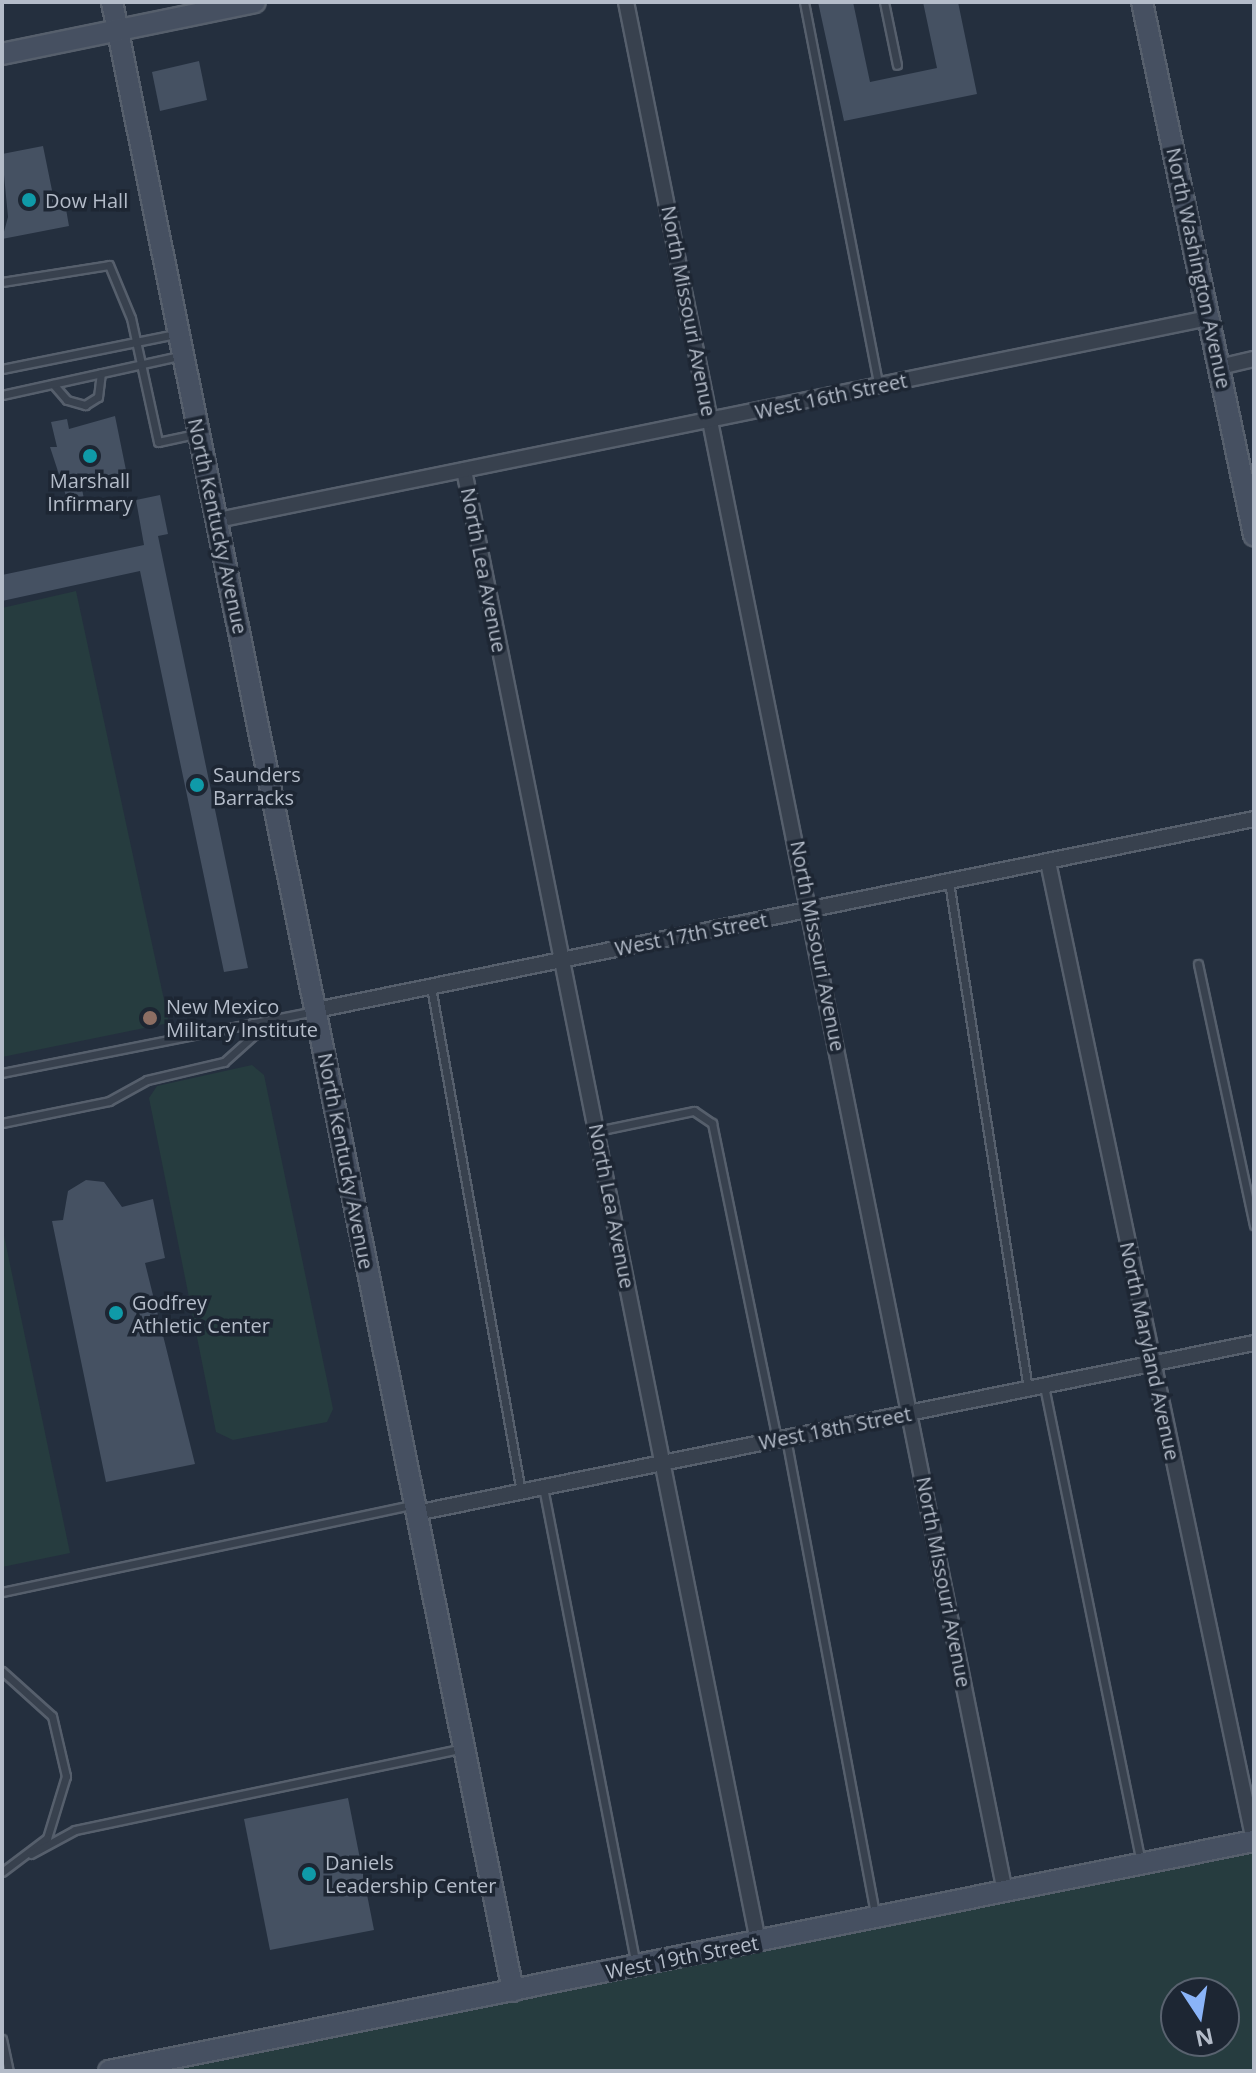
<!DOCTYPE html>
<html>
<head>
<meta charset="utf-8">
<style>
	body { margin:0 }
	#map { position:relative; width:1256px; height:2073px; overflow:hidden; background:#242f3e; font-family:"Open Sans",sans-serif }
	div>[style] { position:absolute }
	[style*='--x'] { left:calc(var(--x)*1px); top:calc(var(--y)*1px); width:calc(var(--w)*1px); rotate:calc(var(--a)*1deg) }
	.green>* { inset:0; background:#263c3f }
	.building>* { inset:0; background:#455162 }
	.roads { filter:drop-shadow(2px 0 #565f6c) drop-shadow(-2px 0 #565f6c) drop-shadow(0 2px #565f6c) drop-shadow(0 -2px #565f6c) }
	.lane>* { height:7px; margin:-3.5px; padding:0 3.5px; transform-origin:3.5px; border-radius:3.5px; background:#38414e }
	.street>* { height:14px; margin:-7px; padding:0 7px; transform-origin:7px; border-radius:7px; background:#38414e }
	.secondary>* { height:20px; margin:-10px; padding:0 10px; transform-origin:10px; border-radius:10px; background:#465061 }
	.dots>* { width:22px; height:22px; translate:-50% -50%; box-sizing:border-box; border:4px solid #1d2633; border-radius:50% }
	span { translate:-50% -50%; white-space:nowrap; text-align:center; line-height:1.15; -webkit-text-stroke:7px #1d2633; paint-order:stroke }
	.poi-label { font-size:20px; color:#b4bcc9 }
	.left { translate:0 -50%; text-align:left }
	.street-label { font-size:20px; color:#b4bcc9 }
	.frame { position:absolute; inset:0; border:4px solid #b4bcc9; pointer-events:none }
	.north { position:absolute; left:1160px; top:1977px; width:80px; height:80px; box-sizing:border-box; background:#1d2633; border:2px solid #59626f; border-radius:50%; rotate:168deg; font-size:22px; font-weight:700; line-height:32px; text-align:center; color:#b4bcc9 }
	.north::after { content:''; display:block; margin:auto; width:28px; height:36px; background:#8ab4f8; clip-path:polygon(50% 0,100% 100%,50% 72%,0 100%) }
</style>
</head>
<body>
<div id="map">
	<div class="green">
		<i style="clip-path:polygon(76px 591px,169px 1023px,2px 1057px,2px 608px)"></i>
		<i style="clip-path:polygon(252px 1065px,264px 1075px,333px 1409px,327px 1422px,233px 1440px,216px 1432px,149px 1098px,157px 1086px)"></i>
		<i style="clip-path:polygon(2px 1226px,70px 1553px,2px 1567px)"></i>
		<i style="clip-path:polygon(evenodd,1254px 1841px,1254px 2071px,109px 2071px,1254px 1841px,1176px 1993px,1224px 1993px,1224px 2041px,1176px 2041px,1176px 1993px)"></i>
	</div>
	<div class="building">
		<i style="clip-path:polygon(818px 2px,853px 2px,870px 82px,937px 68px,923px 2px,958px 2px,977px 94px,844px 121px)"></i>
		<i style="clip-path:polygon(199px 61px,207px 100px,160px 111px,152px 72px)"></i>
		<i style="clip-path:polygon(43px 146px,56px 210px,66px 209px,69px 226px,2px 239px,8px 217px,2px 154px)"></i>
		<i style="clip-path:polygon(115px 416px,128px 480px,82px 489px,84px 499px,68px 502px,50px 447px,57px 447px,51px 422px,67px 419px,69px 429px)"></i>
		<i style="clip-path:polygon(160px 495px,168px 534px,158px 536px,248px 968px,224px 972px,140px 571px,2px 601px,2px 575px,144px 545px,136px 500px)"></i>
		<i style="clip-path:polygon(86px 1180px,104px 1182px,122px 1207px,153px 1199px,165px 1258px,145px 1263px,195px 1464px,106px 1482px,52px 1221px,63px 1220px,68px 1191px)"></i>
		<i style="clip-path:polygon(348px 1798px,374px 1930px,270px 1950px,244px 1819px)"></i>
	</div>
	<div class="roads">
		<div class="lane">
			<i style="--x:804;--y:2;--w:389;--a:79"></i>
			<i style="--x:884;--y:2;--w:64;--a:78.3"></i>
			<i style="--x:2;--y:282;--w:108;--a:-9"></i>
			<i style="--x:109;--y:265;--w:57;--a:67.5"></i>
			<i style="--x:131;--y:318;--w:127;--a:77.7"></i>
			<i style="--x:158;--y:442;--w:40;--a:-12"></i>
			<i style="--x:2;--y:369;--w:177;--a:-11.4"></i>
			<i style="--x:53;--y:384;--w:21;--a:49"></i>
			<i style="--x:67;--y:400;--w:19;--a:16"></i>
			<i style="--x:85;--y:405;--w:15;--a:-32"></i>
			<i style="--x:98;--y:397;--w:24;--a:-83"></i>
			<i style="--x:2;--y:395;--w:182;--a:-12.4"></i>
			<i style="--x:949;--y:882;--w:513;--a:81.14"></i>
			<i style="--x:1198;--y:964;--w:267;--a:77.9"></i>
			<i style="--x:431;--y:987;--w:513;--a:79.89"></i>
			<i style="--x:2;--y:1073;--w:318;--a:-11.2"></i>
			<i style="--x:2;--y:1123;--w:109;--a:-11.6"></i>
			<i style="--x:109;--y:1101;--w:43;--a:-28.9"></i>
			<i style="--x:147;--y:1080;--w:79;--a:-13.2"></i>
			<i style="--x:224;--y:1062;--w:40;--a:-42"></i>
			<i style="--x:254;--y:1035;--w:12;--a:-95"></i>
			<i style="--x:597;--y:1131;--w:99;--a:-11.7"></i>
			<i style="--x:694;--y:1111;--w:22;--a:34"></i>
			<i style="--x:712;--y:1123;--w:324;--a:78.4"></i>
			<i style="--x:1044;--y:1386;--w:485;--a:78.5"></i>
			<i style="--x:786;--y:1438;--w:485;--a:79.4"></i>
			<i style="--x:543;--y:1487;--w:486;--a:79"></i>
			<i style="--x:2;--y:1592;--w:419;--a:-12"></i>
			<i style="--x:2;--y:1671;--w:67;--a:42"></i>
			<i style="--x:52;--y:1716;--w:62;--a:76.9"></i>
			<i style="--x:66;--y:1776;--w:65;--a:107"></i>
			<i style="--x:47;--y:1838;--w:56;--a:142.9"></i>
			<i style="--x:31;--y:1854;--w:50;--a:-28.6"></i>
			<i style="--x:75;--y:1830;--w:394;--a:-11.9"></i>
			<i style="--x:2;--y:2039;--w:33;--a:78"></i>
		</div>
		<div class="street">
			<i style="--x:626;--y:2;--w:1927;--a:78.66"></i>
			<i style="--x:1219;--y:367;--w:36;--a:-13"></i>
			<i style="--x:464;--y:470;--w:1500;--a:78.7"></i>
			<i style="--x:218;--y:520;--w:1010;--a:-11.53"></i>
			<i style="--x:1048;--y:862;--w:1000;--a:78.12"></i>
			<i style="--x:316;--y:1010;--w:957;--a:-11.51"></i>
			<i style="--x:416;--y:1513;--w:855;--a:-11.47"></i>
		</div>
		<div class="secondary">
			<i style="--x:112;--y:2;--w:2029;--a:78.6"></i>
			<i style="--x:1142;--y:2;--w:545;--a:78.13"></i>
			<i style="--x:2;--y:54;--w:258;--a:-11.6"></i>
			<i style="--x:109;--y:2071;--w:1168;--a:-11.36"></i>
		</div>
	</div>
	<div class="dots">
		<i style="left:29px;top:200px;background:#0f9aa8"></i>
		<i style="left:90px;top:456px;background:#0f9aa8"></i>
		<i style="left:197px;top:785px;background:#0f9aa8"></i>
		<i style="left:150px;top:1018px;background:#8d6e63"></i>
		<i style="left:116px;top:1313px;background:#0f9aa8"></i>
		<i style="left:309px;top:1874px;background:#0f9aa8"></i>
	</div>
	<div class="poi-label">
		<span class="left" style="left:45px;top:200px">Dow Hall</span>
		<span style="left:90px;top:492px">Marshall<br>Infirmary</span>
		<span class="left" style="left:213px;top:786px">Saunders<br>Barracks</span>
		<span class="left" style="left:166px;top:1018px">New Mexico<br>Military Institute</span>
		<span class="left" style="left:132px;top:1314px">Godfrey<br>Athletic Center</span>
		<span class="left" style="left:325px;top:1874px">Daniels<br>Leadership Center</span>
	</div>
	<div class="street-label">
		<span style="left:1199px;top:268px;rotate:78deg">North Washington Avenue</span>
		<span style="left:689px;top:311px;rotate:79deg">North Missouri Avenue</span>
		<span style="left:831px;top:396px;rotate:-12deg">West 16th Street</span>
		<span style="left:218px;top:526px;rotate:78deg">North Kentucky Avenue</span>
		<span style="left:484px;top:570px;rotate:79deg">North Lea Avenue</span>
		<span style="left:691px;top:934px;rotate:-11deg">West 17th Street</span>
		<span style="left:818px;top:946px;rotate:79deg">North Missouri Avenue</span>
		<span style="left:346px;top:1161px;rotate:79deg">North Kentucky Avenue</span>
		<span style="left:612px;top:1206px;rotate:79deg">North Lea Avenue</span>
		<span style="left:1150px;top:1351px;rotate:78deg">North Maryland Avenue</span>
		<span style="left:835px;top:1428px;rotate:-11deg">West 18th Street</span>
		<span style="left:944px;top:1582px;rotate:79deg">North Missouri Avenue</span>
		<span style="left:682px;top:1957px;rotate:-11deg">West 19th Street</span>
	</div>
	<div class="frame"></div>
	<div class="north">N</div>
</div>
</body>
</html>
